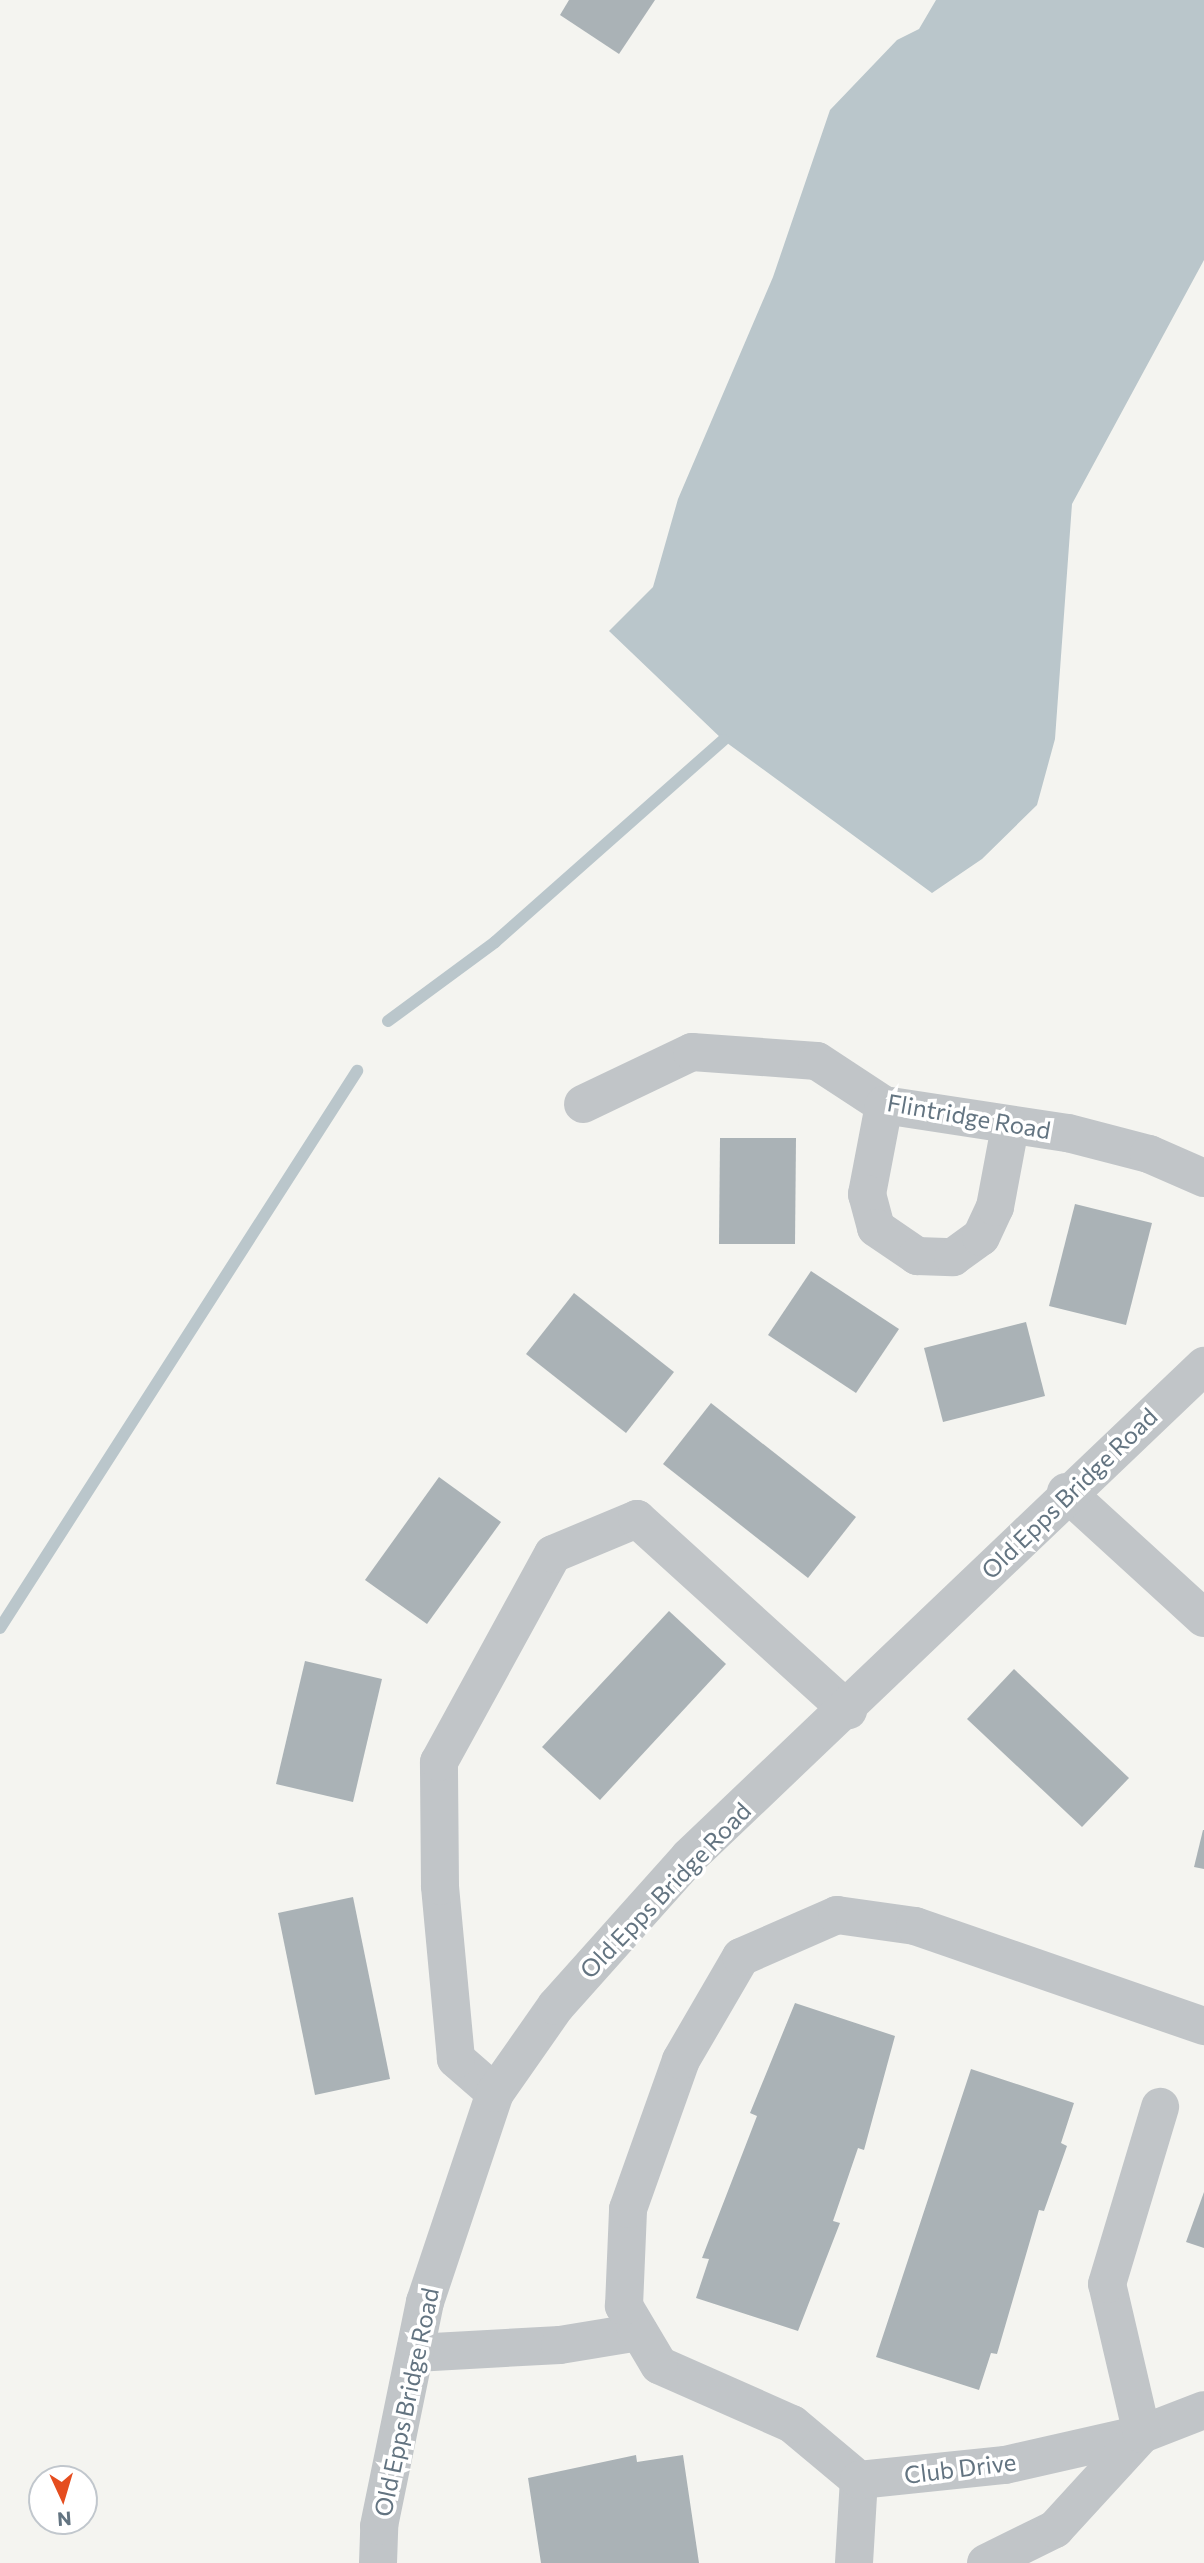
<!DOCTYPE html>
<html>
<head>
<meta charset="utf-8">
<style>
	body { margin:0 }
	#map { position:relative; width:1204px; height:2563px; overflow:hidden; background:#f4f4f0; font-family:Commissioner,sans-serif }
	div>[style] { position:absolute }
	[style*='--x'] { left:calc(var(--x)*1px); top:calc(var(--y)*1px); width:calc(var(--w)*1px); rotate:calc(var(--a)*1deg) }
	.water>* { inset:0; background:#bac6cb }
	.stream>* { height:12px; margin:-6px; padding:0 6px; transform-origin:6px; border-radius:6px; background:#bac6cb }
	.building>* { inset:0; background:#aab2b6 }
	.minor>* { height:38px; margin:-19px; padding:0 19px; transform-origin:19px; border-radius:19px; background:#c1c5c8 }
	span { translate:-50% -50%; white-space:nowrap; text-align:center; line-height:1.15; -webkit-text-stroke:7px #fff; paint-order:stroke }
	.street-label { font-size:24px; color:#637481 }
	.north { position:absolute; left:28px; top:2465px; width:70px; height:70px; box-sizing:border-box; background:#fff; border:2px solid #c1c7cd; border-radius:50%; rotate:176deg; font-size:19px; font-weight:700; line-height:28px; text-align:center; color:#637481 }
	.north::after { content:''; display:block; margin:auto; width:24px; height:32px; background:#e54d1f; clip-path:polygon(50% 0,100% 100%,50% 72%,0 100%) }
</style>
</head>
<body>
<div id="map">
	<div class="water">
		<i style="clip-path:polygon(936px 0,1204px 0,1204px 260px,1072px 504px,1055px 739px,1037px 805px,982px 859px,932px 893px,723px 740px,609px 631px,653px 587px,678px 499px,773px 277px,830px 110px,897px 40px,919px 29px)"></i>
	</div>
	<div class="stream">
		<i style="--x:388;--y:1021;--w:133;--a:-36.4"></i>
		<i style="--x:495;--y:942;--w:305;--a:-41.5"></i>
		<i style="--x:0;--y:1628;--w:662;--a:-57.34"></i>
	</div>
	<div class="building">
		<i style="clip-path:polygon(569px 0,655px 0,619px 54px,560px 15px)"></i>
		<i style="clip-path:polygon(720px 1138px,796px 1138px,795px 1244px,719px 1244px)"></i>
		<i style="clip-path:polygon(1075px 1204px,1152px 1223px,1126px 1325px,1049px 1306px)"></i>
		<i style="clip-path:polygon(811px 1271px,899px 1329px,856px 1393px,768px 1335px)"></i>
		<i style="clip-path:polygon(574px 1293px,674px 1372px,626px 1433px,526px 1354px)"></i>
		<i style="clip-path:polygon(1026px 1322px,1045px 1396px,943px 1422px,924px 1348px)"></i>
		<i style="clip-path:polygon(711px 1403px,856px 1517px,808px 1578px,663px 1464px)"></i>
		<i style="clip-path:polygon(439px 1477px,501px 1522px,427px 1624px,365px 1580px)"></i>
		<i style="clip-path:polygon(669px 1611px,726px 1664px,600px 1800px,542px 1747px)"></i>
		<i style="clip-path:polygon(305px 1661px,382px 1679px,353px 1802px,276px 1784px)"></i>
		<i style="clip-path:polygon(1014px 1669px,1129px 1778px,1082px 1827px,967px 1719px)"></i>
		<i style="clip-path:polygon(1203px 1830px,1204px 1830px,1204px 1869px,1194px 1867px)"></i>
		<i style="clip-path:polygon(353px 1897px,390px 2079px,315px 2095px,278px 1913px)"></i>
		<i style="clip-path:polygon(795px 2003px,895px 2036px,864px 2150px,858px 2148px,833px 2221px,840px 2223px,798px 2331px,696px 2298px,709px 2259px,702px 2258px,757px 2116px,750px 2113px)"></i>
		<i style="clip-path:polygon(971px 2069px,1074px 2103px,1061px 2143px,1067px 2146px,1044px 2211px,1039px 2210px,997px 2354px,991px 2353px,979px 2390px,876px 2357px)"></i>
		<i style="clip-path:polygon(1204px 2192px,1204px 2248px,1186px 2242px)"></i>
		<i style="clip-path:polygon(636px 2455px,637px 2462px,683px 2455px,699px 2563px,541px 2563px,528px 2478px)"></i>
	</div>
	<div class="minor">
		<i style="--x:583;--y:1104;--w:121;--a:-25.5"></i>
		<i style="--x:692;--y:1052;--w:125;--a:4.1"></i>
		<i style="--x:817;--y:1061;--w:80;--a:33.3"></i>
		<i style="--x:884;--y:1105;--w:186;--a:8.7"></i>
		<i style="--x:1068;--y:1133;--w:84;--a:14.5"></i>
		<i style="--x:1149;--y:1154;--w:60;--a:23.6"></i>
		<i style="--x:884;--y:1105;--w:91;--a:100.8"></i>
		<i style="--x:867;--y:1194;--w:35;--a:75"></i>
		<i style="--x:876;--y:1228;--w:50;--a:34.3"></i>
		<i style="--x:917;--y:1256;--w:36;--a:2"></i>
		<i style="--x:953;--y:1257;--w:34;--a:-36"></i>
		<i style="--x:981;--y:1237;--w:33;--a:-65"></i>
		<i style="--x:995;--y:1207;--w:81;--a:-79.4"></i>
		<i style="--x:1066;--y:1492;--w:187;--a:42.4"></i>
		<i style="--x:495;--y:2093;--w:52;--a:-138.9"></i>
		<i style="--x:456;--y:2059;--w:174;--a:-95.3"></i>
		<i style="--x:440;--y:1886;--w:124;--a:-90.5"></i>
		<i style="--x:439;--y:1762;--w:237;--a:-61.3"></i>
		<i style="--x:553;--y:1554;--w:91;--a:-22.6"></i>
		<i style="--x:637;--y:1519;--w:285;--a:42.2"></i>
		<i style="--x:415;--y:2353;--w:145;--a:-3.2"></i>
		<i style="--x:560;--y:2345;--w:80;--a:-9.3"></i>
		<i style="--x:859;--y:2480;--w:87;--a:-140.1"></i>
		<i style="--x:792;--y:2424;--w:145;--a:-156.1"></i>
		<i style="--x:659;--y:2365;--w:69;--a:-120.7"></i>
		<i style="--x:624;--y:2306;--w:97;--a:-87.6"></i>
		<i style="--x:628;--y:2209;--w:158;--a:-70.4"></i>
		<i style="--x:681;--y:2060;--w:119;--a:-59.8"></i>
		<i style="--x:741;--y:1957;--w:105;--a:-23.6"></i>
		<i style="--x:837;--y:1915;--w:79;--a:8"></i>
		<i style="--x:915;--y:1926;--w:306;--a:19.1"></i>
		<i style="--x:378;--y:2563;--w:37;--a:-88"></i>
		<i style="--x:379;--y:2526;--w:229;--a:-78.4"></i>
		<i style="--x:425;--y:2302;--w:220;--a:-71.5"></i>
		<i style="--x:495;--y:2093;--w:106;--a:-55"></i>
		<i style="--x:556;--y:2006;--w:200;--a:-48.2"></i>
		<i style="--x:689;--y:1857;--w:712;--a:-43.63"></i>
		<i style="--x:854;--y:2563;--w:83;--a:-86.6"></i>
		<i style="--x:859;--y:2480;--w:147;--a:-5.9"></i>
		<i style="--x:1005;--y:2465;--w:140;--a:-12.8"></i>
		<i style="--x:1142;--y:2434;--w:66;--a:-21.2"></i>
		<i style="--x:986;--y:2563;--w:77;--a:-26.2"></i>
		<i style="--x:1055;--y:2529;--w:129;--a:-47.5"></i>
		<i style="--x:1142;--y:2434;--w:154;--a:-103.1"></i>
		<i style="--x:1107;--y:2284;--w:185;--a:-73.3"></i>
	</div>
	<div class="street-label">
		<span style="left:969px;top:1116px;rotate:10deg">Flintridge Road</span>
		<span style="left:1069px;top:1493px;rotate:-44deg">Old Epps Bridge Road</span>
		<span style="left:665px;top:1890px;rotate:-46deg">Old Epps Bridge Road</span>
		<span style="left:406px;top:2402px;rotate:-78deg">Old Epps Bridge Road</span>
		<span style="left:960px;top:2468px;rotate:-7deg">Club Drive</span>
	</div>
	<div class="north">N</div>
</div>
</body>
</html>
